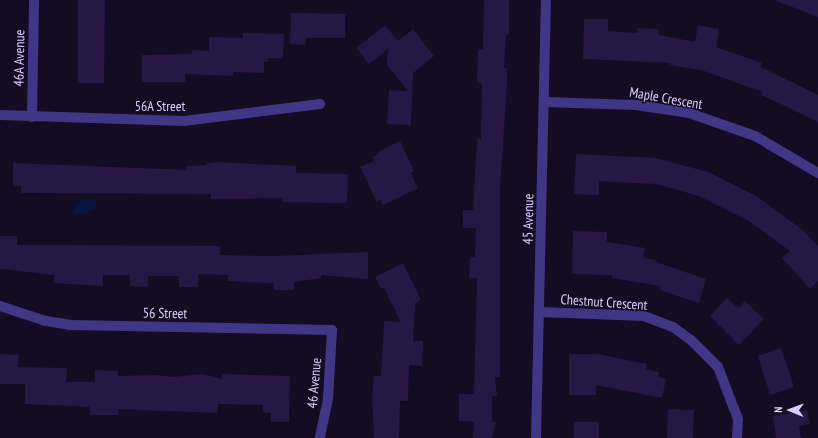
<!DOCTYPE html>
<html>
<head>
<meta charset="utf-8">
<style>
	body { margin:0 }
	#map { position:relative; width:818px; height:438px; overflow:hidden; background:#130c23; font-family:"PT Sans Narrow",sans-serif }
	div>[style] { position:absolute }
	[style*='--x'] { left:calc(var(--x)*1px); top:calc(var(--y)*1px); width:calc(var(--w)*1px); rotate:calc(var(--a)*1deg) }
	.water>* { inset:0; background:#071542 }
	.building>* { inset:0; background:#261745 }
	.street>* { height:10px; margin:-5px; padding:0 5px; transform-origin:5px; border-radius:5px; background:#413585 }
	span { translate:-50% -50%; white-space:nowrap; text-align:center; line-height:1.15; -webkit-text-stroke:3px #130c23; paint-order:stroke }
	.street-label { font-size:14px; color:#dacfff }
	.north { position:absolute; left:770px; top:390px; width:40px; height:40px; -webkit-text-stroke:3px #130c23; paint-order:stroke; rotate:271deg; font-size:11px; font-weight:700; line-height:16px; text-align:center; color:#dacfff }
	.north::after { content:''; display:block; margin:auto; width:14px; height:18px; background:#dacfff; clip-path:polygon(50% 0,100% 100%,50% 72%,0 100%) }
</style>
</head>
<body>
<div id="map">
	<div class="water">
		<i style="clip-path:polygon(89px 198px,97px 201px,96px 209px,82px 215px,74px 213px,75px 204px)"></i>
	</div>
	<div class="building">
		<i style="clip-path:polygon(78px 0,105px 0,104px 83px,78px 83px)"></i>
		<i style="clip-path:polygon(484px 0,509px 0,509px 35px,506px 35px,504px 68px,507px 68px,507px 84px,500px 188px,500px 377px,495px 377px,497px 396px,492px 396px,492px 422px,496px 422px,492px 438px,473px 438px,474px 422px,459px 421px,459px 394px,474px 394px,477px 278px,469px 278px,470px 257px,475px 257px,476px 228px,463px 228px,463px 210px,473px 210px,477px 139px,481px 139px,482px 84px,477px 83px,478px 49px,483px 50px)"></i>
		<i style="clip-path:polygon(818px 0,818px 17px,777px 1px,777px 0)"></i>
		<i style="clip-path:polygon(291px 13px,345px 14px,345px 38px,306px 38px,305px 45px,290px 44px)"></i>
		<i style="clip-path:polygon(584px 19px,608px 19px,608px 31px,637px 33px,637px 28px,659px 29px,659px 35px,695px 42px,698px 25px,719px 29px,716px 47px,762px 63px,761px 67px,818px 95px,818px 122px,762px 95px,763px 92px,704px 71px,670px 65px,671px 63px,583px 59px)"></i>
		<i style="clip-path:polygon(385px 25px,398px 41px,413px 29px,434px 56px,413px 73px,411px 125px,387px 124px,389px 90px,408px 91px,387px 65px,388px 49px,369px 64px,356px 48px)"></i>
		<i style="clip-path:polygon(243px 33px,284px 34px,283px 58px,268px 58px,268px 62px,264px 62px,264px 73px,233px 72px,233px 76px,185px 74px,185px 82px,142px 82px,142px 55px,192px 54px,192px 50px,209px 51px,209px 37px,243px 38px)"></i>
		<i style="clip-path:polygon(400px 141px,414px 171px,411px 173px,418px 188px,383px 205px,380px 200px,377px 202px,360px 167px,374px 161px,372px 157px,379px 154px,378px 152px)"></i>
		<i style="clip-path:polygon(576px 154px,655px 158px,708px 172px,758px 197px,804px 231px,818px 246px,818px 281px,810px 289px,782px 258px,790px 251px,749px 221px,699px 196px,656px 184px,599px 181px,599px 195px,574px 194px)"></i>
		<i style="clip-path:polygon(215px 162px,296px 166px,296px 173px,348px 174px,347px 203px,283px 202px,283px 198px,211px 199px,211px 194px,21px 193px,21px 186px,13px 186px,13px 163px,187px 170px,187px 166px,207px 165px,207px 163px)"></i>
		<i style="clip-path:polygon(573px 231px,607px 232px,607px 242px,645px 248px,643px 258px,657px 260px,656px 262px,706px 279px,699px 303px,660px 290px,661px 286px,612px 278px,612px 275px,572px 274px)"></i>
		<i style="clip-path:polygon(0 236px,17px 236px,17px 245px,220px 246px,220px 255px,274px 256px,368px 252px,368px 279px,321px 275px,321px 278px,294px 282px,294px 290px,274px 290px,274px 283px,228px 281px,228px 275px,198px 274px,198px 287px,179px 287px,179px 276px,148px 276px,148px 287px,130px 286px,130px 275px,103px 275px,103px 286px,54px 283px,54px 275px,0 269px)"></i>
		<i style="clip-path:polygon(403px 263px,421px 300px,415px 303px,413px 341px,423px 341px,422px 366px,409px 365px,408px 401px,400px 401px,399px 438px,374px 438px,372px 393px,374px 376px,381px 376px,384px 321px,401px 322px,384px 288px,381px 289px,375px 277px)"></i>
		<i style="clip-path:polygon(727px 298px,738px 308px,745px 301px,764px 319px,739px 345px,710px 316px)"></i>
		<i style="clip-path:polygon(781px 348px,794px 387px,770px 395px,758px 356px)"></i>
		<i style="clip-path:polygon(0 354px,19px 355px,18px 367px,67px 368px,66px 382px,95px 382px,95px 370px,118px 371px,118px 376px,156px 375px,172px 377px,203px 374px,222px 379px,222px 374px,290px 376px,289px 422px,271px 422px,271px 413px,263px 412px,263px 405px,218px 404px,217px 413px,118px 409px,118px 415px,90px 415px,90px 407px,25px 404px,25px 384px,0 384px)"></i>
		<i style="clip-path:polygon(569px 354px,598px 354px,647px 364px,646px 369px,659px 372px,658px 377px,666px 379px,662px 398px,596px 385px,596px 395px,569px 395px)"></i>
		<i style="clip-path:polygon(668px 409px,694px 410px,693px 438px,667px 438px)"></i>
		<i style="clip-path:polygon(807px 410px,810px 424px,799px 426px,801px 438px,776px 438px,773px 416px)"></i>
		<i style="clip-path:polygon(574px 422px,599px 422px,599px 438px,574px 438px)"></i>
	</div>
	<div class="street">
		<i style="--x:544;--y:102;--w:92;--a:1.9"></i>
		<i style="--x:636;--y:105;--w:54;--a:8.6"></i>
		<i style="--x:689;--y:113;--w:70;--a:19.2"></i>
		<i style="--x:755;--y:136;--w:73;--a:30.4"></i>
		<i style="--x:0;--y:115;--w:184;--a:1.9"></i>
		<i style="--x:184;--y:121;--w:137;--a:-7.1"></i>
		<i style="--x:32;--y:117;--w:117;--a:-89"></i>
		<i style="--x:0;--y:306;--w:48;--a:18.1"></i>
		<i style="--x:46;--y:321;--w:24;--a:9"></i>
		<i style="--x:70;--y:325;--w:262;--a:1.1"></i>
		<i style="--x:332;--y:330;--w:69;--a:93.3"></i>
		<i style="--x:328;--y:399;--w:40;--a:102"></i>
		<i style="--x:540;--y:312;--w:104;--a:2.2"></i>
		<i style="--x:644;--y:316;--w:31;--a:21"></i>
		<i style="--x:673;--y:327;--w:22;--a:36"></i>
		<i style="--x:691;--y:340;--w:38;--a:45"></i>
		<i style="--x:718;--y:367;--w:56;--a:69"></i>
		<i style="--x:738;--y:419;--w:19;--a:93"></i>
		<i style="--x:536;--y:438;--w:438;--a:-88.7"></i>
	</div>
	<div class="street-label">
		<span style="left:19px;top:58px;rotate:-89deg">46A Avenue</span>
		<span style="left:666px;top:98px;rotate:10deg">Maple Crescent</span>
		<span style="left:160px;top:106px">56A Street</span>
		<span style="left:528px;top:219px;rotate:-89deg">45 Avenue</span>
		<span style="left:604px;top:302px;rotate:4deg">Chestnut Crescent</span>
		<span style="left:165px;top:313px;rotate:1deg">56 Street</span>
		<span style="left:314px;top:383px;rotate:-85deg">46 Avenue</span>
	</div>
	<div class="north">N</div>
</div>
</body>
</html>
